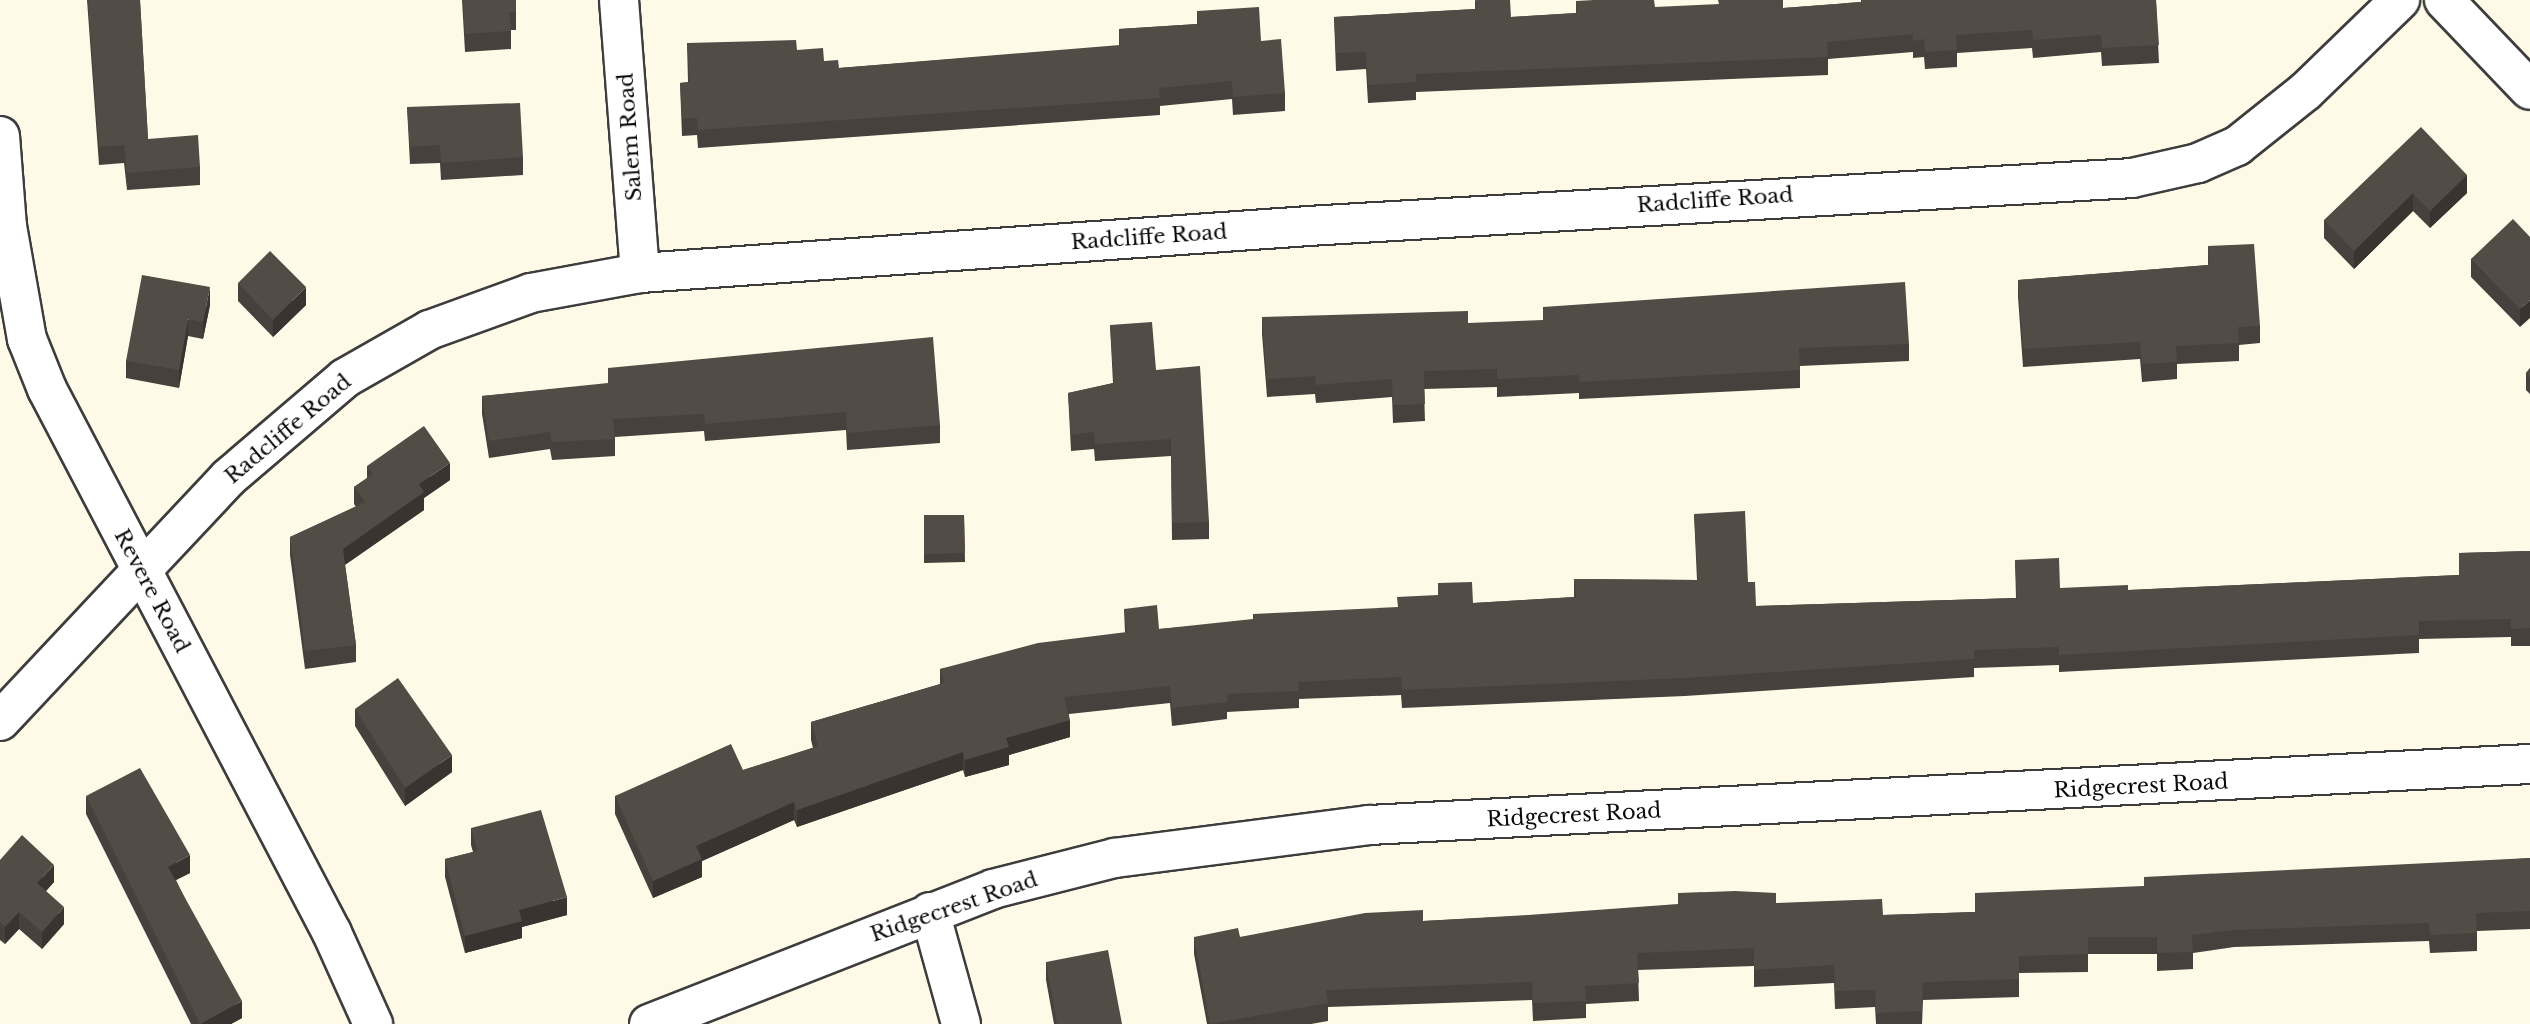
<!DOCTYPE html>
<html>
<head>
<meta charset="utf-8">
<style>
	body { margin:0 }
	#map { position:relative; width:2530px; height:1024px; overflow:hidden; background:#fffae7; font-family:"Libre Baskerville",serif }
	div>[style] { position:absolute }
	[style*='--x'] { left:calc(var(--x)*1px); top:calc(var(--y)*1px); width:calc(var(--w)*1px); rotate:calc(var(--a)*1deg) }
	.roads { filter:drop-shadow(2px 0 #3d3d3d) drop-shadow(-2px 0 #3d3d3d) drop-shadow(0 2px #3d3d3d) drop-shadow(0 -2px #3d3d3d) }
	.minor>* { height:38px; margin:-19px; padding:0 19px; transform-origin:19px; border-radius:19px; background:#fff }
	.wall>* { inset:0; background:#47403c }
	.shaded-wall>* { inset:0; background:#3a3431 }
	.building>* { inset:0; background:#534b46 }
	span { translate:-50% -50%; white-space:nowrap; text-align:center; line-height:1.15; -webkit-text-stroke:7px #fff; paint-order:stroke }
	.street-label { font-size:21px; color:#0a0a0a }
</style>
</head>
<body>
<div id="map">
	<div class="roads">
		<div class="minor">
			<i style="--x:619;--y:0;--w:274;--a:85.6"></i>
			<i style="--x:2444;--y:0;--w:124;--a:46.3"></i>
			<i style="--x:0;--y:136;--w:90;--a:85.6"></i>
			<i style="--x:7;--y:226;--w:115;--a:80"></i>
			<i style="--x:27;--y:339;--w:54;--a:68.2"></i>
			<i style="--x:47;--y:389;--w:614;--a:62.35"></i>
			<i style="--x:332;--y:933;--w:100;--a:65.7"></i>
			<i style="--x:0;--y:721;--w:333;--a:-46.8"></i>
			<i style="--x:228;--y:478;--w:154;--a:-40.5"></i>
			<i style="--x:345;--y:378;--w:97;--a:-29.7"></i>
			<i style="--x:429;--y:330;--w:109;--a:-19.9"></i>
			<i style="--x:531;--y:293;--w:111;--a:-10.4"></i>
			<i style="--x:640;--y:273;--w:670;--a:-4.02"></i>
			<i style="--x:1308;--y:226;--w:825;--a:-3.33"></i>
			<i style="--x:2132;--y:178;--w:68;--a:-12.8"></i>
			<i style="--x:2198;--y:163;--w:43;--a:-23.6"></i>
			<i style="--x:2237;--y:146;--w:88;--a:-38.6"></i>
			<i style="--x:2306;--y:91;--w:131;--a:-44.1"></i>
			<i style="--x:930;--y:912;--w:116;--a:74.5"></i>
			<i style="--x:649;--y:1024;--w:370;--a:-21.4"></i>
			<i style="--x:993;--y:889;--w:126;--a:-14.3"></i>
			<i style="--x:1115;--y:858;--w:256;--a:-7.4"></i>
			<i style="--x:1369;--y:825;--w:1163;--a:-3.01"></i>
		</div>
	</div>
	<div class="wall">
		<i style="clip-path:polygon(87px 0,140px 0,148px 139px,200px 167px,200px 185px,127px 190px,124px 163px,99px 165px)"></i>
		<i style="clip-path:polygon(462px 0,516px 0,516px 30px,511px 30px,511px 49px,465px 52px)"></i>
		<i style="clip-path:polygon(1475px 0,1511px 17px,1576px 13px,1576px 1px,1655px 7px,1783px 8px,1861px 2px,1861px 0,2156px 0,2159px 63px,2102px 66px,2101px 52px,2033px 58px,2032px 48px,1957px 53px,1957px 67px,1925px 69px,1924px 57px,1913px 58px,1913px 52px,1828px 59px,1828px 75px,1416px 92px,1416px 100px,1368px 103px,1366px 69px,1336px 71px,1334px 17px,1475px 9px)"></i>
		<i style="clip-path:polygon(1197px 11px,1261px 41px,1285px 93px,1285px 111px,1233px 115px,1232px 99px,1160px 106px,1160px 115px,698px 148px,697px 135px,682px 136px,680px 83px,688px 82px,687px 43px,797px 50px,824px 61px,839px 68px,1119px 46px,1119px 29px,1197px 24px)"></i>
		<i style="clip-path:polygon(407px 107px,523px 157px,523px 175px,441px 180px,440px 163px,410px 164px)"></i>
		<i style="clip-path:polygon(2467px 175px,2467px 193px,2430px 228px,2413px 211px,2354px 269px,2324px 238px,2324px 220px)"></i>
		<i style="clip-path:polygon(2530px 237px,2520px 327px,2471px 277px,2471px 259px)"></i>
		<i style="clip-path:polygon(2208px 246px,2260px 326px,2260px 343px,2239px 345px,2239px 361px,2177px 364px,2177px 379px,2142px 382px,2140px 359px,2023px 367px,2018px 297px,2018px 280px,2208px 265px)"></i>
		<i style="clip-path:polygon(238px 283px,306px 305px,273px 337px,238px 301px)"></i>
		<i style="clip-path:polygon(210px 305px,203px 339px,188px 336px,179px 388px,126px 378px,126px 361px)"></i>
		<i style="clip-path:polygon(1262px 317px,1468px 323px,1909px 344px,1909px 361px,1800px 366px,1800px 388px,1579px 399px,1579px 393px,1497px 397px,1497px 387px,1424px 389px,1425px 421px,1393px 423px,1392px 397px,1316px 403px,1315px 394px,1267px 397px,1262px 334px)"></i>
		<i style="clip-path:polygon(1110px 325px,1156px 370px,1209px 522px,1209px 539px,1172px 540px,1171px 456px,1095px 461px,1094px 449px,1071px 451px,1068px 393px,1113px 383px)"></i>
		<i style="clip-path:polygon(608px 368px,940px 425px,940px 443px,847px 450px,846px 430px,705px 441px,704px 431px,615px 437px,615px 456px,552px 460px,550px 449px,489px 458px,482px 414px,482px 396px,608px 384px)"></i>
		<i style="clip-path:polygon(2530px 368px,2530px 394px,2526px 390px,2526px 373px)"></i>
		<i style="clip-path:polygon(367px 466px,450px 480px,424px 498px,424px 510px,345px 565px,356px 645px,356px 662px,305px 669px,290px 555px,290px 537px,356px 507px,354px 504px,354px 487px,367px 478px)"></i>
		<i style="clip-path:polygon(1694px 514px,1748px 582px,1756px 606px,2016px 598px,2015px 560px,2060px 588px,2128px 590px,2459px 575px,2459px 553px,2530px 551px,2530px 646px,2511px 646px,2511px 637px,2419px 639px,2419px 653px,2059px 672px,2059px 665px,1974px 668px,1974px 677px,1685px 696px,1402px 708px,1401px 695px,1299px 699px,1299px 708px,1227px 712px,1227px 719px,1172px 726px,1170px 703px,1069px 714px,1070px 737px,1009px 755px,1009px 765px,965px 777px,963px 770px,797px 827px,794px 820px,702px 861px,702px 877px,653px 898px,615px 814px,615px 796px,743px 770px,813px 748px,811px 740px,811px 722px,940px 684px,940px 669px,1125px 633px,1124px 609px,1159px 629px,1473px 603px,1574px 597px,1574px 579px,1697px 580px)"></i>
		<i style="clip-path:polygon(924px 515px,964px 515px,965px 562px,924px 563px)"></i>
		<i style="clip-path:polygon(355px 709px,452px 772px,405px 806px,355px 726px)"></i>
		<i style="clip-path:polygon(86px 796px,190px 873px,176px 880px,242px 1018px,231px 1024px,191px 1024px,86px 814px)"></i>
		<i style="clip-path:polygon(471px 828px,567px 915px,522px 927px,522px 938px,465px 953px,445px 877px,445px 859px,473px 852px,471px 845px)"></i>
		<i style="clip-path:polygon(2530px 858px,2530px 929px,2477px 931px,2477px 951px,2430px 953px,2429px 941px,2234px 947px,2193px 953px,2193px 969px,2157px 971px,2157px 954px,2088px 954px,2088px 972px,2019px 973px,2019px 997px,1923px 1000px,1922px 1024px,1876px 1024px,1875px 1007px,1835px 1009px,1834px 983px,1754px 987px,1754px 966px,1638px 970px,1639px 1001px,1586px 1004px,1586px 1018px,1533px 1021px,1532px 1000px,1328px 1007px,1328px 1021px,1311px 1024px,1207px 1024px,1194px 954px,1194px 937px,1240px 937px,1423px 921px,1776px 903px,1883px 915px,1975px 912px,2144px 886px)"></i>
		<i style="clip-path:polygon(0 860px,54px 882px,46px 891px,64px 924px,42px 949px,19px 929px,5px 944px,0 940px)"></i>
		<i style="clip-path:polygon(1046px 962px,1122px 1024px,1054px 1024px,1046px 980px)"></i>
	</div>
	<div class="shaded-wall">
		<i style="clip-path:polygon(2467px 175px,2467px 193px,2430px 228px,2430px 211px)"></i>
		<i style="clip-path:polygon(2413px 193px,2413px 211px,2354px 269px,2354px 251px)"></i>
		<i style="clip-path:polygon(210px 287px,210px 305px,203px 339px,203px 322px)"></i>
		<i style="clip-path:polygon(306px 287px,306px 305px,273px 337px,273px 320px)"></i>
		<i style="clip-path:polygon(2530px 300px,2530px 318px,2520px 327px,2520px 309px)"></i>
		<i style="clip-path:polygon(188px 319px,188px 336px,179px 388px,179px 370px)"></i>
		<i style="clip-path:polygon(450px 463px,450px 480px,424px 498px,424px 510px,343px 566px,343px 549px,419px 484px)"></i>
		<i style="clip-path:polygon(1070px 720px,1070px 737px,1009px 755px,1009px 765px,965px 777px,965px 760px,1006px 738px)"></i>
		<i style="clip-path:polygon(963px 752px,963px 770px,797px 827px,797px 810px)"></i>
		<i style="clip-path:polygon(452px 755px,452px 772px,405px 806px,405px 788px)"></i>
		<i style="clip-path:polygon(794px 802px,794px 820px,702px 861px,702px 877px,653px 898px,653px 881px,696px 846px)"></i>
		<i style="clip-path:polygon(190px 855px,190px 873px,168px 884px,168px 867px)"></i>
		<i style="clip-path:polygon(54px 865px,54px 882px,37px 901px,37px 883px)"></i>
		<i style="clip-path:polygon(567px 897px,567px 915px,522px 927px,522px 938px,465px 953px,465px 936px,519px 910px)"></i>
		<i style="clip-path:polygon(64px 907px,64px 924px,42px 949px,42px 932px)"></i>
		<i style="clip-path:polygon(19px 912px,19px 929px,5px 944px,5px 927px)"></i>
		<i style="clip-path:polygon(242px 1001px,242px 1018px,231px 1024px,200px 1024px)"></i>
	</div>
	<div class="building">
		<i style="clip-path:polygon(88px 0,140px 0,148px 139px,198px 135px,200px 167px,127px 173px,124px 145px,99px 147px)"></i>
		<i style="clip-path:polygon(463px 0,516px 0,516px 12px,509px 12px,511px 31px,465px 34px)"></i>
		<i style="clip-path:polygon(1476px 0,1510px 0,1511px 17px,1577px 13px,1576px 1px,1594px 0,1654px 0,1655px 7px,1719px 4px,1718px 0,1783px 0,1783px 8px,1862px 2px,1862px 0,2156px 0,2159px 45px,2102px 48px,2101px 35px,2033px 40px,2032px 30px,1956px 35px,1957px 50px,1925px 52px,1924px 39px,1913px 41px,1913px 34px,1827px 42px,1828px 57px,1416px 74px,1416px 82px,1368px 85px,1366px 52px,1336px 53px,1334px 17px,1476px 9px)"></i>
		<i style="clip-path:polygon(1259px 7px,1261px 41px,1281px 39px,1285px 93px,1233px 97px,1232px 81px,1159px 88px,1160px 98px,698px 130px,697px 118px,682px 118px,680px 83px,690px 82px,687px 43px,796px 40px,797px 50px,823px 48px,824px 61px,838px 60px,839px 68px,1120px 45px,1119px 29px,1198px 24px,1197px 11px)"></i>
		<i style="clip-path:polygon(520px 103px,523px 157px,441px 163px,440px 145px,410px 147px,407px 107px)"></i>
		<i style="clip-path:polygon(2421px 127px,2467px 175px,2430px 211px,2413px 193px,2354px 251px,2324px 220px)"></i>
		<i style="clip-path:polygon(2513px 219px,2530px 237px,2530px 300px,2520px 309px,2471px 259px)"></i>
		<i style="clip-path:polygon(2254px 244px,2260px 326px,2238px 327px,2239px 343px,2176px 346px,2177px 362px,2142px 364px,2140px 342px,2023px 349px,2018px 280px,2209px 265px,2208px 246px)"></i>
		<i style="clip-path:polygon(270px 251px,306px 287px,273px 320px,238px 283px)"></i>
		<i style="clip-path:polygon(142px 275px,210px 287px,203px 322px,188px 319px,179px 370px,126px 361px)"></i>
		<i style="clip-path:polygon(1905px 282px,1909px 344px,1799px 348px,1800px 370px,1579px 382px,1579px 375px,1497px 379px,1497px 369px,1424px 371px,1425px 404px,1393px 405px,1392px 379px,1316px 385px,1315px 376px,1267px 379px,1262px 317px,1468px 311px,1468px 323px,1543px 320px,1543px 307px)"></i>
		<i style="clip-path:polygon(1152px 322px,1156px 370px,1200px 366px,1209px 522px,1172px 523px,1171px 439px,1095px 444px,1094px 432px,1071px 435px,1068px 393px,1114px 383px,1110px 325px)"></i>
		<i style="clip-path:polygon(933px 337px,940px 425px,847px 433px,846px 412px,705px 424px,704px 414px,613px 419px,615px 439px,552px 442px,550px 432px,489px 441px,482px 396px,608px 383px,608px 368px)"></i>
		<i style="clip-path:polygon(2530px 368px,2530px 377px,2526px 373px)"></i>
		<i style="clip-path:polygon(424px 426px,450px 463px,419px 484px,424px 492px,343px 549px,356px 645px,305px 651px,290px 537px,365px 502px,354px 487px,373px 474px,367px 466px)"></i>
		<i style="clip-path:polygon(1745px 511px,1748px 582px,1755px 582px,1756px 606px,2017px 598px,2015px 560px,2059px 558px,2060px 588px,2128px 585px,2128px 590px,2459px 575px,2459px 553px,2530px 551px,2530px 628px,2511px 629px,2511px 619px,2419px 621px,2419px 635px,2059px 655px,2059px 647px,1974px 650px,1974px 659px,1685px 678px,1402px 690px,1401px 677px,1298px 682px,1299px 691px,1227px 694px,1227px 702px,1172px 708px,1170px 686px,1064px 697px,1070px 720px,1006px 738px,1009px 747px,965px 760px,963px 752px,797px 810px,794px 802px,696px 846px,702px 859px,653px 881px,615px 796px,731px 744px,743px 770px,818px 746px,811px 722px,944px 683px,940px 669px,1038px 643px,1127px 632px,1124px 609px,1157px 605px,1159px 629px,1253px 619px,1253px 614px,1398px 607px,1397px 597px,1438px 595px,1438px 583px,1472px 582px,1473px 603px,1576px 597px,1574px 579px,1698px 580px,1694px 514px)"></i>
		<i style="clip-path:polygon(924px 515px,964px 515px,965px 553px,924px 554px)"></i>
		<i style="clip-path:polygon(398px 678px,452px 755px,405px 788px,355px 709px)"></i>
		<i style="clip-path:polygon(140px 768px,190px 855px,168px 867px,242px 1001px,200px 1024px,86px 796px)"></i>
		<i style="clip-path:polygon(541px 810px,567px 897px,519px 910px,522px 921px,465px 936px,445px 859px,477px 851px,471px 828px)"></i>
		<i style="clip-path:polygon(22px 835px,54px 865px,37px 883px,64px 907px,42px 932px,19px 912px,5px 927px,0 922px,0 860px)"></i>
		<i style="clip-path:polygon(2530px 858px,2530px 911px,2476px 913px,2477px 933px,2430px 935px,2429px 923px,2234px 930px,2192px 935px,2193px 952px,2157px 953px,2157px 937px,2088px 937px,2088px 954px,2019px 956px,2019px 979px,1923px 982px,1922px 1011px,1876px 1013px,1875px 990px,1835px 991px,1834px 965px,1754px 970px,1754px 948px,1637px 953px,1639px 983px,1585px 986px,1586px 1001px,1533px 1003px,1532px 982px,1326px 990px,1328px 1003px,1210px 1024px,1194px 937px,1238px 928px,1240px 937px,1365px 913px,1423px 910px,1423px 921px,1528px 915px,1678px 904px,1678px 893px,1735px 891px,1776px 893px,1776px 903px,1882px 899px,1883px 915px,1975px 912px,1975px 893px,2144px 886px,2144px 877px)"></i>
		<i style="clip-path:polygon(1108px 950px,1122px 1024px,1057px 1024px,1046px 962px)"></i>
	</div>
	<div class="street-label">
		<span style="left:630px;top:137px;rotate:-94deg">Salem Road</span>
		<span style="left:1715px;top:200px;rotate:-4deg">Radcliffe Road</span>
		<span style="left:1149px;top:237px;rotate:-4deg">Radcliffe Road</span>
		<span style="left:288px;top:429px;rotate:-40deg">Radcliffe Road</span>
		<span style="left:152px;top:591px;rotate:62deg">Revere Road</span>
		<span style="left:2141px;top:786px;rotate:-3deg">Ridgecrest Road</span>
		<span style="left:1574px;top:815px;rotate:-3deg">Ridgecrest Road</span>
		<span style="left:954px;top:907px;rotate:-19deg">Ridgecrest Road</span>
	</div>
</div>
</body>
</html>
